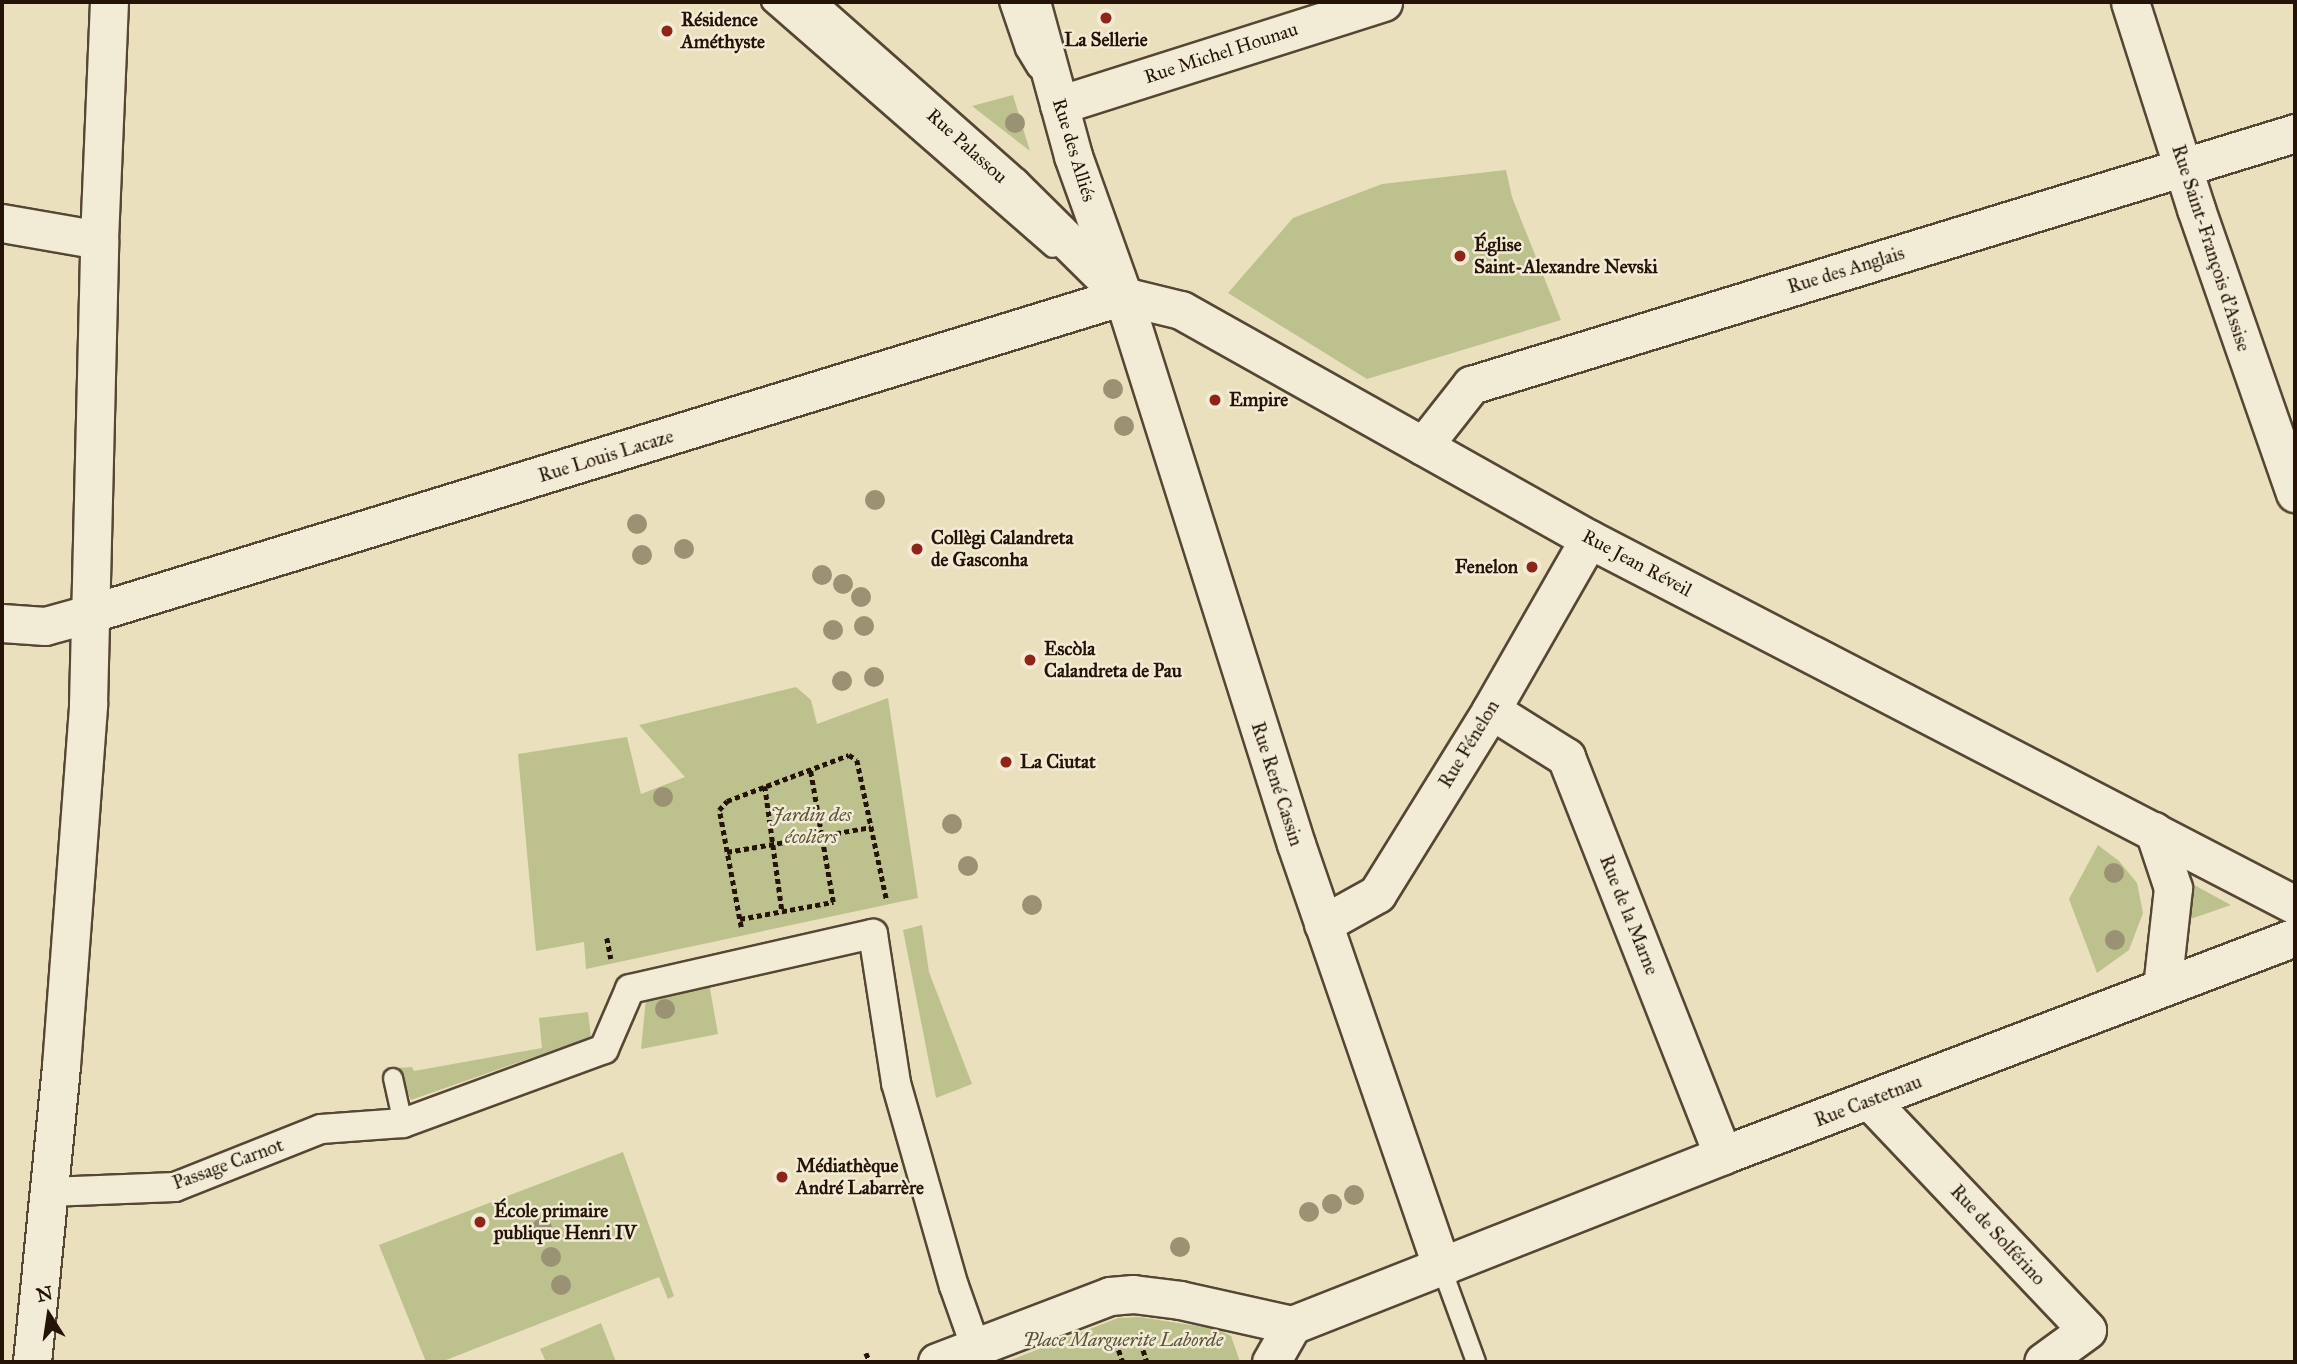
<!DOCTYPE html>
<html>
<head>
<meta charset="utf-8">
<style>
	body { margin:0 }
	#map { position:relative; width:2297px; height:1364px; overflow:hidden; background:#ebe0be; font-family:"IM FELL Great Primer",serif }
	div>[style] { position:absolute }
	[style*='--x'] { left:calc(var(--x)*1px); top:calc(var(--y)*1px); width:calc(var(--w)*1px); rotate:calc(var(--a)*1deg) }
	.green>* { inset:0; background:#bdc18e }
	.path>* { height:4.5px; margin-top:-2.25px; transform-origin:0; background:repeating-linear-gradient(90deg,#241306 0 5px,transparent 0 8.5px) }
	.roads { filter:drop-shadow(2px 0 #564634) drop-shadow(-2px 0 #564634) drop-shadow(0 2px #564634) drop-shadow(0 -2px #564634) }
	.service>* { height:18px; margin:-9px; padding:0 9px; transform-origin:9px; border-radius:9px; background:#f2ebd5 }
	.pedestrian>* { height:28px; margin:-14px; padding:0 14px; transform-origin:14px; border-radius:14px; background:#f2ebd5 }
	.minor>* { height:37px; margin:-18.5px; padding:0 18.5px; transform-origin:18.5px; border-radius:18.5px; background:#f2ebd5 }
	.trees>* { width:20px; height:20px; margin:-10px; border-radius:50%; background:#9b9173 }
	.dots>* { width:19px; height:19px; translate:-50% -50%; box-sizing:border-box; border:4px solid #f2ebd5; border-radius:50% }
	span { translate:-50% -50%; white-space:nowrap; text-align:center; line-height:1.15; -webkit-text-stroke:5px #f2ebd5; paint-order:stroke }
	.poi-label { font-size:19px; color:#241306; font-weight:700 }
	.left { translate:0 -50%; text-align:left }
	.right { translate:-100% -50%; text-align:right }
	.street-label { font-size:19px; color:#241306 }
	.park-label { font-size:19px; color:#5a5036; font-style:italic }
	.frame { position:absolute; inset:0; border:4px solid #241306; pointer-events:none }
	.north { position:absolute; left:14px; top:1280px; width:70px; height:70px; -webkit-text-stroke:5px #f2ebd5; paint-order:stroke; rotate:348deg; font-size:19px; font-weight:700; line-height:28px; text-align:center; color:#241306 }
	.north::after { content:''; display:block; margin:auto; width:24px; height:32px; background:#241306; clip-path:polygon(50% 0,100% 100%,50% 72%,0 100%) }
</style>
</head>
<body>
<div id="map">
	<div class="green">
		<i style="clip-path:polygon(1013px 95px,1030px 151px,972px 106px)"></i>
		<i style="clip-path:polygon(1506px 170px,1512px 197px,1561px 320px,1367px 379px,1228px 293px,1293px 218px,1382px 184px)"></i>
		<i style="clip-path:polygon(796px 687px,811px 700px,817px 724px,888px 698px,918px 898px,586px 969px,584px 942px,536px 951px,518px 754px,627px 737px,641px 794px,685px 777px,639px 725px)"></i>
		<i style="clip-path:polygon(2098px 845px,2119px 861px,2137px 883px,2143px 913px,2129px 950px,2097px 973px,2069px 899px)"></i>
		<i style="clip-path:polygon(2183px 879px,2231px 905px,2182px 922px)"></i>
		<i style="clip-path:polygon(922px 925px,929px 972px,972px 1084px,936px 1098px,903px 930px)"></i>
		<i style="clip-path:polygon(709px 983px,718px 1034px,641px 1049px,646px 998px)"></i>
		<i style="clip-path:polygon(588px 1012px,591px 1037px,411px 1100px,397px 1068px,412px 1067px,414px 1071px,542px 1048px,539px 1018px)"></i>
		<i style="clip-path:polygon(623px 1152px,674px 1296px,668px 1299px,659px 1277px,441px 1362px,426px 1362px,379px 1245px)"></i>
		<i style="clip-path:polygon(1139px 1317px,1217px 1329px,1231px 1336px,1240px 1362px,1006px 1362px,1118px 1318px)"></i>
		<i style="clip-path:polygon(601px 1323px,616px 1362px,546px 1362px,540px 1349px)"></i>
	</div>
	<div class="path">
		<i style="--x:765;--y:786;--w:125;--a:82.2"></i>
		<i style="--x:727;--y:852;--w:146;--a:-9.8"></i>
		<i style="--x:740;--y:919;--w:95;--a:-10.4"></i>
		<i style="--x:833;--y:902;--w:135;--a:-99.8"></i>
		<i style="--x:741;--y:927;--w:119;--a:-100.6"></i>
		<i style="--x:719;--y:810;--w:12;--a:-48"></i>
		<i style="--x:727;--y:801;--w:130;--a:-20.7"></i>
		<i style="--x:849;--y:755;--w:9;--a:32"></i>
		<i style="--x:857;--y:760;--w:144;--a:78"></i>
		<i style="--x:607;--y:938;--w:21;--a:79"></i>
		<i style="--x:1138;--y:1334;--w:29;--a:72"></i>
		<i style="--x:1118;--y:1337;--w:5;--a:112"></i>
		<i style="--x:1116;--y:1342;--w:21;--a:71"></i>
		<i style="--x:866;--y:1353;--w:10;--a:66"></i>
	</div>
	<div class="roads">
		<div class="service">
			<i style="--x:771;--y:2;--w:374;--a:41.1"></i>
			<i style="--x:1009;--y:2;--w:50;--a:71.2"></i>
			<i style="--x:1025;--y:49;--w:23;--a:59"></i>
			<i style="--x:393;--y:1078;--w:46;--a:77.5"></i>
			<i style="--x:1442;--y:1269;--w:99;--a:69.9"></i>
		</div>
		<div class="pedestrian">
			<i style="--x:49;--y:1192;--w:126;--a:-2.3"></i>
			<i style="--x:175;--y:1187;--w:157;--a:-21.7"></i>
			<i style="--x:321;--y:1129;--w:82;--a:-4.2"></i>
			<i style="--x:403;--y:1123;--w:214;--a:-20.2"></i>
			<i style="--x:604;--y:1049;--w:65;--a:-66.6"></i>
			<i style="--x:630;--y:989;--w:249;--a:-12.8"></i>
			<i style="--x:873;--y:934;--w:151;--a:81.2"></i>
			<i style="--x:896;--y:1083;--w:211;--a:74.1"></i>
			<i style="--x:954;--y:1286;--w:66;--a:70.5"></i>
		</div>
		<div class="minor">
			<i style="--x:804;--y:2;--w:278;--a:41.5"></i>
			<i style="--x:1012;--y:186;--w:145;--a:44.7"></i>
			<i style="--x:1031;--y:2;--w:160;--a:74.7"></i>
			<i style="--x:1073;--y:156;--w:149;--a:70.3"></i>
			<i style="--x:1123;--y:296;--w:575;--a:72.48"></i>
			<i style="--x:1296;--y:844;--w:449;--a:71"></i>
			<i style="--x:2130;--y:2;--w:217;--a:72.3"></i>
			<i style="--x:2196;--y:209;--w:301;--a:70.8"></i>
			<i style="--x:1059;--y:105;--w:340;--a:-17.6"></i>
			<i style="--x:2;--y:223;--w:98;--a:9.9"></i>
			<i style="--x:1123;--y:296;--w:60;--a:13.6"></i>
			<i style="--x:1181;--y:310;--w:468;--a:29.3"></i>
			<i style="--x:1589;--y:539;--w:795;--a:27.4"></i>
			<i style="--x:1423;--y:446;--w:78;--a:-51.8"></i>
			<i style="--x:1471;--y:385;--w:862;--a:-17"></i>
			<i style="--x:2;--y:623;--w:43;--a:4"></i>
			<i style="--x:45;--y:626;--w:46;--a:-15.3"></i>
			<i style="--x:89;--y:614;--w:1082;--a:-17.09"></i>
			<i style="--x:1491;--y:710;--w:89;--a:32.1"></i>
			<i style="--x:1566;--y:757;--w:428;--a:68.5"></i>
			<i style="--x:2154;--y:831;--w:60;--a:71.6"></i>
			<i style="--x:2173;--y:888;--w:100;--a:96.3"></i>
			<i style="--x:1323;--y:924;--w:62;--a:-29.1"></i>
			<i style="--x:1377;--y:894;--w:216;--a:-58.2"></i>
			<i style="--x:1491;--y:710;--w:197;--a:-60.2"></i>
			<i style="--x:1870;--y:1101;--w:315;--a:46.5"></i>
			<i style="--x:2087;--y:1330;--w:54;--a:144"></i>
			<i style="--x:32;--y:1362;--w:297;--a:-84.4"></i>
			<i style="--x:61;--y:1066;--w:363;--a:-85.7"></i>
			<i style="--x:88;--y:704;--w:464;--a:-88.6"></i>
			<i style="--x:99;--y:240;--w:238;--a:-87.6"></i>
			<i style="--x:937;--y:1362;--w:185;--a:-20.9"></i>
			<i style="--x:1110;--y:1296;--w:23;--a:-5"></i>
			<i style="--x:1133;--y:1294;--w:47;--a:7.3"></i>
			<i style="--x:1180;--y:1300;--w:115;--a:12.6"></i>
			<i style="--x:1292;--y:1325;--w:463;--a:-21.5"></i>
			<i style="--x:1723;--y:1155;--w:612;--a:-20.86"></i>
			<i style="--x:1271;--y:1362;--w:43;--a:-60.4"></i>
		</div>
	</div>
	<div class="trees">
		<i style="left:1015px;top:123px"></i>
		<i style="left:1113px;top:389px"></i>
		<i style="left:1124px;top:426px"></i>
		<i style="left:875px;top:500px"></i>
		<i style="left:637px;top:524px"></i>
		<i style="left:684px;top:549px"></i>
		<i style="left:642px;top:555px"></i>
		<i style="left:822px;top:575px"></i>
		<i style="left:843px;top:584px"></i>
		<i style="left:861px;top:597px"></i>
		<i style="left:864px;top:626px"></i>
		<i style="left:833px;top:630px"></i>
		<i style="left:874px;top:677px"></i>
		<i style="left:842px;top:681px"></i>
		<i style="left:663px;top:797px"></i>
		<i style="left:952px;top:824px"></i>
		<i style="left:968px;top:866px"></i>
		<i style="left:2114px;top:873px"></i>
		<i style="left:1032px;top:905px"></i>
		<i style="left:2115px;top:940px"></i>
		<i style="left:665px;top:1009px"></i>
		<i style="left:1354px;top:1195px"></i>
		<i style="left:1332px;top:1204px"></i>
		<i style="left:1309px;top:1212px"></i>
		<i style="left:542px;top:1228px"></i>
		<i style="left:1180px;top:1247px"></i>
		<i style="left:551px;top:1257px"></i>
		<i style="left:561px;top:1285px"></i>
	</div>
	<div class="dots">
		<i style="left:1106px;top:18px;background:#8f2418"></i>
		<i style="left:667px;top:31px;background:#8f2418"></i>
		<i style="left:1460px;top:256px;background:#8f2418"></i>
		<i style="left:1215px;top:400px;background:#8f2418"></i>
		<i style="left:917px;top:549px;background:#8f2418"></i>
		<i style="left:1532px;top:567px;background:#8f2418"></i>
		<i style="left:1030px;top:660px;background:#8f2418"></i>
		<i style="left:1006px;top:762px;background:#8f2418"></i>
		<i style="left:782px;top:1177px;background:#8f2418"></i>
		<i style="left:480px;top:1222px;background:#8f2418"></i>
	</div>
	<div class="poi-label">
		<span class="left" style="left:681px;top:31px">Résidence<br>Améthyste</span>
		<span style="left:1106px;top:40px">La Sellerie</span>
		<span class="left" style="left:1474px;top:256px">Église<br>Saint-Alexandre Nevski</span>
		<span class="left" style="left:1229px;top:400px">Empire</span>
		<span class="left" style="left:931px;top:549px">Collègi Calandreta<br>de Gasconha</span>
		<span class="right" style="left:1518px;top:567px">Fenelon</span>
		<span class="left" style="left:1044px;top:660px">Escòla<br>Calandreta de Pau</span>
		<span class="left" style="left:1020px;top:762px">La Ciutat</span>
		<span class="left" style="left:796px;top:1177px">Médiathèque<br>André Labarrère</span>
		<span class="left" style="left:494px;top:1222px">École primaire<br>publique Henri IV</span>
	</div>
	<div class="street-label">
		<span style="left:1221px;top:53px;rotate:-18deg">Rue Michel Hounau</span>
		<span style="left:967px;top:146px;rotate:42deg">Rue Palassou</span>
		<span style="left:1074px;top:150px;rotate:73deg">Rue des Alliés</span>
		<span style="left:2211px;top:248px;rotate:72deg">Rue Saint-François d'Assise</span>
		<span style="left:1846px;top:270px;rotate:-17deg">Rue des Anglais</span>
		<span style="left:606px;top:456px;rotate:-17deg">Rue Louis Lacaze</span>
		<span style="left:1637px;top:563px;rotate:28deg">Rue Jean Réveil</span>
		<span style="left:1469px;top:744px;rotate:-59deg">Rue Fénelon</span>
		<span style="left:1277px;top:784px;rotate:72deg">Rue René Cassin</span>
		<span style="left:1629px;top:915px;rotate:68deg">Rue de la Marne</span>
		<span style="left:1868px;top:1101px;rotate:-21deg">Rue Castetnau</span>
		<span style="left:228px;top:1164px;rotate:-20deg">Passage Carnot</span>
		<span style="left:1998px;top:1235px;rotate:47deg">Rue de Solférino</span>
	</div>
	<div class="park-label">
		<span style="left:811px;top:826px">Jardin des<br>écoliers</span>
		<span style="left:1123px;top:1340px">Place Marguerite Laborde</span>
	</div>
	<div class="frame"></div>
	<div class="north">N</div>
</div>
</body>
</html>
